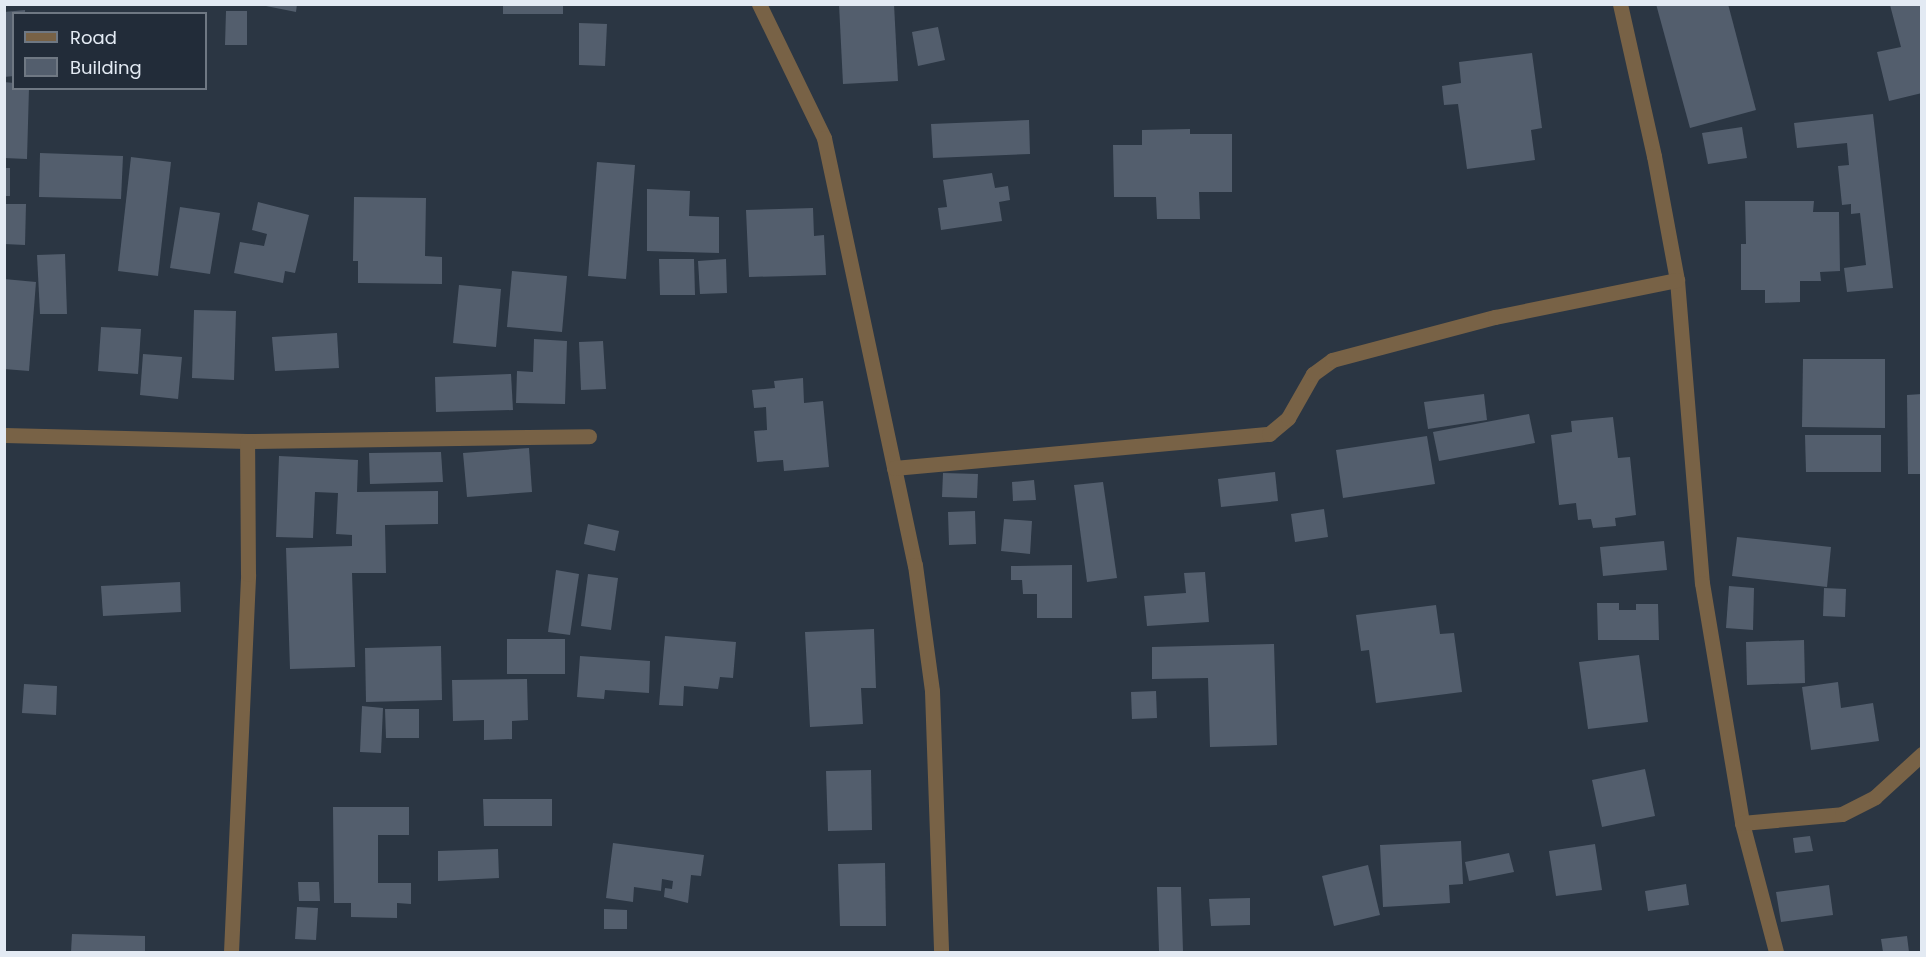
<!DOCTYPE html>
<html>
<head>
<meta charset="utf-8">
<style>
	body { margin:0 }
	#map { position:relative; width:1926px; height:957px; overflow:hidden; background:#2b3643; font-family:Poppins,sans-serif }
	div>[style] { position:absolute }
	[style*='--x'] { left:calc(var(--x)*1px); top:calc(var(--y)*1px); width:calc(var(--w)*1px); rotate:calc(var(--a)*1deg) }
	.building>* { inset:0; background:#535e6d }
	.street>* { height:15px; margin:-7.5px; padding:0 7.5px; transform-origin:7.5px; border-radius:7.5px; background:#786246 }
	span { translate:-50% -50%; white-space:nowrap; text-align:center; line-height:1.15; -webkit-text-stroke:4.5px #222c39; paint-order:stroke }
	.frame { position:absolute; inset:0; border:6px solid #e3eaf3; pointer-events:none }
	.legend { position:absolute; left:12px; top:12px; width:195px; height:78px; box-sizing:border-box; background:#222c39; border:2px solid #6f7883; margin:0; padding:8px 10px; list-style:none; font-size:18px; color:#e3eaf3 }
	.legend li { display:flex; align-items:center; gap:12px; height:30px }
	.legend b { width:30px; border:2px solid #6f7883 }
</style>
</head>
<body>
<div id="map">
	<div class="building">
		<i style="clip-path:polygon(256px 4px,297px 4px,296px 12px)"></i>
		<i style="clip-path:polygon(503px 4px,563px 4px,563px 14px,503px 14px)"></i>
		<i style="clip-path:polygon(839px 4px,894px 4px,898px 81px,843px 84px)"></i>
		<i style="clip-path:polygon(1656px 4px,1728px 4px,1756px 110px,1690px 128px)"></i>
		<i style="clip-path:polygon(1922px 4px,1922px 93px,1889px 101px,1877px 52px,1901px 47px,1890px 5px)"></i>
		<i style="clip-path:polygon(25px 10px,25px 14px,14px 14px,14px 76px,4px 77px,4px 12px)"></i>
		<i style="clip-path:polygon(226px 11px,247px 11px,247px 45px,225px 45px)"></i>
		<i style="clip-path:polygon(579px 23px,607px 24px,605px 66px,579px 65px)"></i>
		<i style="clip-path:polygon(938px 27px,945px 60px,918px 66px,912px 32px)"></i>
		<i style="clip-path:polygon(1532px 53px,1542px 128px,1531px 130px,1535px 160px,1467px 169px,1458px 104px,1444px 105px,1442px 86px,1461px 83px,1459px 62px)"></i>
		<i style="clip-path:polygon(4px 82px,14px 83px,14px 88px,29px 88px,27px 159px,4px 158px)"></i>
		<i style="clip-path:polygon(1873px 114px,1893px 288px,1847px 292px,1844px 268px,1866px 265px,1860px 213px,1851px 214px,1851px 204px,1842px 205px,1838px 166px,1849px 165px,1847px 143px,1797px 148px,1794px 123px)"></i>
		<i style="clip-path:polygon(1029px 120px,1030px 154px,933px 158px,931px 124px)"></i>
		<i style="clip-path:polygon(1742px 127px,1747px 158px,1708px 164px,1702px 133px)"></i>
		<i style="clip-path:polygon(1190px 129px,1190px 134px,1232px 134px,1232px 192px,1199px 192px,1200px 219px,1157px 219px,1156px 197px,1114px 197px,1113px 145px,1142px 145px,1142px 130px)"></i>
		<i style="clip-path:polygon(40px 153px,123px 156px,121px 199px,39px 197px)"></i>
		<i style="clip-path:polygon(131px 157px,171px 162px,158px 276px,118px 271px)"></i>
		<i style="clip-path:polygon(597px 162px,635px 165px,626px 279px,588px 276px)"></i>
		<i style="clip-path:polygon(4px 168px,10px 168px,10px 196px,4px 196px)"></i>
		<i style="clip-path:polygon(992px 173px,995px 188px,1008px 186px,1010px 200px,999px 202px,1002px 221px,941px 230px,938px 208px,947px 207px,943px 180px)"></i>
		<i style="clip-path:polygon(647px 189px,690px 191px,689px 216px,719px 217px,719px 253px,647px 251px)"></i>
		<i style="clip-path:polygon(354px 197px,426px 198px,425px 256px,442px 257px,442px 284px,358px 283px,358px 261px,353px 261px)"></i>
		<i style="clip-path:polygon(1745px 201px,1814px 201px,1813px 212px,1839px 212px,1840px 271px,1820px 272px,1821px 281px,1800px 281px,1800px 302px,1765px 303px,1765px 290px,1741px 290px,1741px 244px,1746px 244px)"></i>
		<i style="clip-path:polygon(258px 202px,309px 215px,295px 273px,285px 271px,283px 283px,234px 273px,240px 242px,264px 246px,267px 234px,252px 230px)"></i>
		<i style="clip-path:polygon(4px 204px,26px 204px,25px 245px,4px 244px)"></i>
		<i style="clip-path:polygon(180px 207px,220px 213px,210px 274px,170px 268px)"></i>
		<i style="clip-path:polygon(813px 208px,814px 236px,824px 235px,826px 275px,749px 277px,746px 210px)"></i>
		<i style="clip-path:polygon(65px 254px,67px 314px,40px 314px,37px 255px)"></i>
		<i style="clip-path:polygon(659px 259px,694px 259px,695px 295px,660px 295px)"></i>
		<i style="clip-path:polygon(726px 259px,727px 293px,700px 294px,698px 261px)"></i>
		<i style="clip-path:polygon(512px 271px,567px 276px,562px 332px,507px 327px)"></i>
		<i style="clip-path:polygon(4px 279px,36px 282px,29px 371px,4px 369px)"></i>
		<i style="clip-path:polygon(459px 285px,501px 289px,496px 347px,453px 343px)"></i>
		<i style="clip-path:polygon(194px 310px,236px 311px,234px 380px,192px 378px)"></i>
		<i style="clip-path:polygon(101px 327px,141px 329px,138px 374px,98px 371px)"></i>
		<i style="clip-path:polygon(337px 333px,339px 368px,275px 371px,272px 337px)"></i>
		<i style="clip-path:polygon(534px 339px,567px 341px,565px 404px,516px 403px,517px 371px,533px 372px)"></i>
		<i style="clip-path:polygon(603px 341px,606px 389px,581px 390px,579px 342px)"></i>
		<i style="clip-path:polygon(143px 354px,182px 357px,178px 399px,140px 395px)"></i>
		<i style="clip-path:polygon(1803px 359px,1885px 359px,1885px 428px,1802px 427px)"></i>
		<i style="clip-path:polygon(511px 374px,513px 410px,436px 412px,435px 377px)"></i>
		<i style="clip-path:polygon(803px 378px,804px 403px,823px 401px,829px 467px,784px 471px,783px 460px,757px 462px,754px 431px,767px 430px,766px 407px,754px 408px,752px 390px,775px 388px,774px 381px)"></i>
		<i style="clip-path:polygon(1484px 394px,1487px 420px,1428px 429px,1424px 402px)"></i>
		<i style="clip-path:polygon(1922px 394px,1922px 474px,1908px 474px,1907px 395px)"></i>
		<i style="clip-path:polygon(1529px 414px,1535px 443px,1439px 461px,1433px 432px)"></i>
		<i style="clip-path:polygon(1613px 417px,1618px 458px,1630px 457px,1636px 515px,1615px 518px,1616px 526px,1593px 528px,1591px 519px,1578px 520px,1576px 503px,1559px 505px,1551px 435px,1572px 432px,1571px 421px)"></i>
		<i style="clip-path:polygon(1805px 435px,1881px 435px,1881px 472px,1806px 472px)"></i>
		<i style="clip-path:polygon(1427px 436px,1435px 484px,1343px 498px,1336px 450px)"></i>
		<i style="clip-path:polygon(529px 448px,532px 492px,467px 497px,463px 453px)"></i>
		<i style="clip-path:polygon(441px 452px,443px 482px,370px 484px,369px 453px)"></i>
		<i style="clip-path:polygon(279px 456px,358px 460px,357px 492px,438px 491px,438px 524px,385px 525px,386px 573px,352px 573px,355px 667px,290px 669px,286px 548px,352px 546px,352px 535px,336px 534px,338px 493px,315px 492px,313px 538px,276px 537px)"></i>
		<i style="clip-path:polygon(1275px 472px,1278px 501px,1221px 507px,1218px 479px)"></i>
		<i style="clip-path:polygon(943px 473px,978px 474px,977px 498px,942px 497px)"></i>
		<i style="clip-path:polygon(1034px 480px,1036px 500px,1013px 501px,1012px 482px)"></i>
		<i style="clip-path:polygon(1103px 482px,1117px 578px,1087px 582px,1074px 485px)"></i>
		<i style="clip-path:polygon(1324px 509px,1328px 537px,1295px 542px,1291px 514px)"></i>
		<i style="clip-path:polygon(975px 511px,976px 544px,949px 545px,948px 512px)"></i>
		<i style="clip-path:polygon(1004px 519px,1032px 521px,1030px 554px,1001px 551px)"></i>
		<i style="clip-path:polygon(588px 524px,619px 531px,615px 551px,584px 544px)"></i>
		<i style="clip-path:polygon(1737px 537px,1831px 547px,1827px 587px,1732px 576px)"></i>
		<i style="clip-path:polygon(1664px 541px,1667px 570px,1603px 576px,1600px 547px)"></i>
		<i style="clip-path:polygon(1072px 565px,1072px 618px,1037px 618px,1037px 594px,1023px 594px,1022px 580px,1011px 580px,1011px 566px)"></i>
		<i style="clip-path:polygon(556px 570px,579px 574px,570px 635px,548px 632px)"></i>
		<i style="clip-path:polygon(1205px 572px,1209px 622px,1147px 626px,1144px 596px,1186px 593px,1184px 573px)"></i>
		<i style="clip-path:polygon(588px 574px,618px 578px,611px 630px,581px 626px)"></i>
		<i style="clip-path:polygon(180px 582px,181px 612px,103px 616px,101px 586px)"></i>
		<i style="clip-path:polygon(1729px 586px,1754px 588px,1753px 630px,1726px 628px)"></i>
		<i style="clip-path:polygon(1824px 588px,1846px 589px,1845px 617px,1823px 616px)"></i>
		<i style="clip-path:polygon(1597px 603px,1619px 603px,1619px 610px,1636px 610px,1636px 604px,1658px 604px,1659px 640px,1598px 640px)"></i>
		<i style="clip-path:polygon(1436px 605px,1440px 634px,1454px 633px,1462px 692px,1376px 703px,1369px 650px,1361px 651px,1356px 615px)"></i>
		<i style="clip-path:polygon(874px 629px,876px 688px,861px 688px,863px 724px,810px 727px,805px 632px)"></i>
		<i style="clip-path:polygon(665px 636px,736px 642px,733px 678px,720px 677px,718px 689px,684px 686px,683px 706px,659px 705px)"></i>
		<i style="clip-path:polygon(507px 639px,565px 639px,565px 674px,507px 674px)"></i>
		<i style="clip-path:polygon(1804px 640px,1805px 683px,1747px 685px,1746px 642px)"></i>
		<i style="clip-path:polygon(1274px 644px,1277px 745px,1210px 747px,1208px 678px,1152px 679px,1152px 647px)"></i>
		<i style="clip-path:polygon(441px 646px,442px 700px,366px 702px,365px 648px)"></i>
		<i style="clip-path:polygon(1639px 655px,1648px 722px,1588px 729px,1579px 662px)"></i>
		<i style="clip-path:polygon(580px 656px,650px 661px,649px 693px,605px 690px,604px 699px,577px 697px)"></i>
		<i style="clip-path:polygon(527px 679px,528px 720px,512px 721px,512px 739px,484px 740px,484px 720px,453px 721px,452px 680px)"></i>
		<i style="clip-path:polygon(1838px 682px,1841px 708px,1873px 703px,1879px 741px,1811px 750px,1802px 687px)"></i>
		<i style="clip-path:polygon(24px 684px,57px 686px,56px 715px,22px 713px)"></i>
		<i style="clip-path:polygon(1156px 691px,1157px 718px,1132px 719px,1131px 692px)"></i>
		<i style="clip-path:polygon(362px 706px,383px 708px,381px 753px,360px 752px)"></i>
		<i style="clip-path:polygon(385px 709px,419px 709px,419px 738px,386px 738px)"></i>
		<i style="clip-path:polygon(1645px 769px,1655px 816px,1602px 827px,1592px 780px)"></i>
		<i style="clip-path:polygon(871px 770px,872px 830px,828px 831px,826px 771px)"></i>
		<i style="clip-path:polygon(483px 799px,552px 799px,552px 826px,484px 826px)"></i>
		<i style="clip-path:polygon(333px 807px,409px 807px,409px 835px,378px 835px,378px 883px,411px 883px,411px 904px,397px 903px,397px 918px,351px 917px,351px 903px,334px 903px)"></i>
		<i style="clip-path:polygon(1810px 836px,1813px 851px,1795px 853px,1793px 838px)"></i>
		<i style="clip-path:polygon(1461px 841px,1463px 884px,1449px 885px,1450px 903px,1383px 907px,1380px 845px)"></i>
		<i style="clip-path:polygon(613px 843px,704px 855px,701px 876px,691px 875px,688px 903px,664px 897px,665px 888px,672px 889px,673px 881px,662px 879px,661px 891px,634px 887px,633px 902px,606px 898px)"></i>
		<i style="clip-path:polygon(1595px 844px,1602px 890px,1556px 896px,1549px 851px)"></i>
		<i style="clip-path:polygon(498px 849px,499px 878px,438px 881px,438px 851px)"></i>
		<i style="clip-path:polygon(1509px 853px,1514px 872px,1469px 881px,1465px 862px)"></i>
		<i style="clip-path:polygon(885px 863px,886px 926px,840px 926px,838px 864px)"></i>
		<i style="clip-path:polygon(1368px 865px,1380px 915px,1334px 926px,1322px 876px)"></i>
		<i style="clip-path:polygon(298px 882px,319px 882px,320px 901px,299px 901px)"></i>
		<i style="clip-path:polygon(1686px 884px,1689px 905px,1648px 911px,1645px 891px)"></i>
		<i style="clip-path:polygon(1829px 885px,1833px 915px,1781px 922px,1776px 892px)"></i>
		<i style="clip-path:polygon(1157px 887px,1181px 887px,1183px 952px,1159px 952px)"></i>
		<i style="clip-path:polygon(1250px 898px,1250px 925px,1211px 926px,1209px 899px)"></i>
		<i style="clip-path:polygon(297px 907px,318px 908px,316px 940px,295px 939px)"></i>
		<i style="clip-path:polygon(604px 909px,627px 910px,627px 929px,604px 929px)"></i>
		<i style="clip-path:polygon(72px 934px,145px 936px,145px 952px,71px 952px)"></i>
		<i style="clip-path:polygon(1907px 936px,1909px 952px,1883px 952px,1881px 939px)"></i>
	</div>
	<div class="street">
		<i style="--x:759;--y:4;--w:149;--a:64.1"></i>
		<i style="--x:824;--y:138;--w:437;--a:78"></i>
		<i style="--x:915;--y:565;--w:127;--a:82.3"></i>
		<i style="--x:932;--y:691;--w:261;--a:88"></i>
		<i style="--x:1620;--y:4;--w:156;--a:77.4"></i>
		<i style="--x:1654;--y:156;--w:126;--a:79.5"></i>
		<i style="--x:1677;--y:280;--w:304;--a:85.3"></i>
		<i style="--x:1702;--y:583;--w:243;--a:80.5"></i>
		<i style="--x:1742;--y:823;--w:133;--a:75.2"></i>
		<i style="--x:4;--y:435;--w:243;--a:1.4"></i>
		<i style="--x:247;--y:441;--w:342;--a:-0.8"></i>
		<i style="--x:894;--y:468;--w:377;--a:-5.2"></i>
		<i style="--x:1269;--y:434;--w:25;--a:-40"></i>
		<i style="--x:1288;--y:418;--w:51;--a:-60.4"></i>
		<i style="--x:1313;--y:374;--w:24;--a:-36"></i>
		<i style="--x:1332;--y:360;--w:169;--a:-14.8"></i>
		<i style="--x:1495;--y:317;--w:186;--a:-11.5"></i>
		<i style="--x:1742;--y:823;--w:100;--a:-5.1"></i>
		<i style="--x:1842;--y:814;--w:37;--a:-27"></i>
		<i style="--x:1875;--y:797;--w:64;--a:-42.5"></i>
		<i style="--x:231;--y:952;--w:378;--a:-87.4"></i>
		<i style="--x:248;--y:574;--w:133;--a:-90.4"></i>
	</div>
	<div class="frame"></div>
	<ul class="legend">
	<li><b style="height:8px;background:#786246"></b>Road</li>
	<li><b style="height:16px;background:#535e6d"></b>Building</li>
	</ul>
</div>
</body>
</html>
